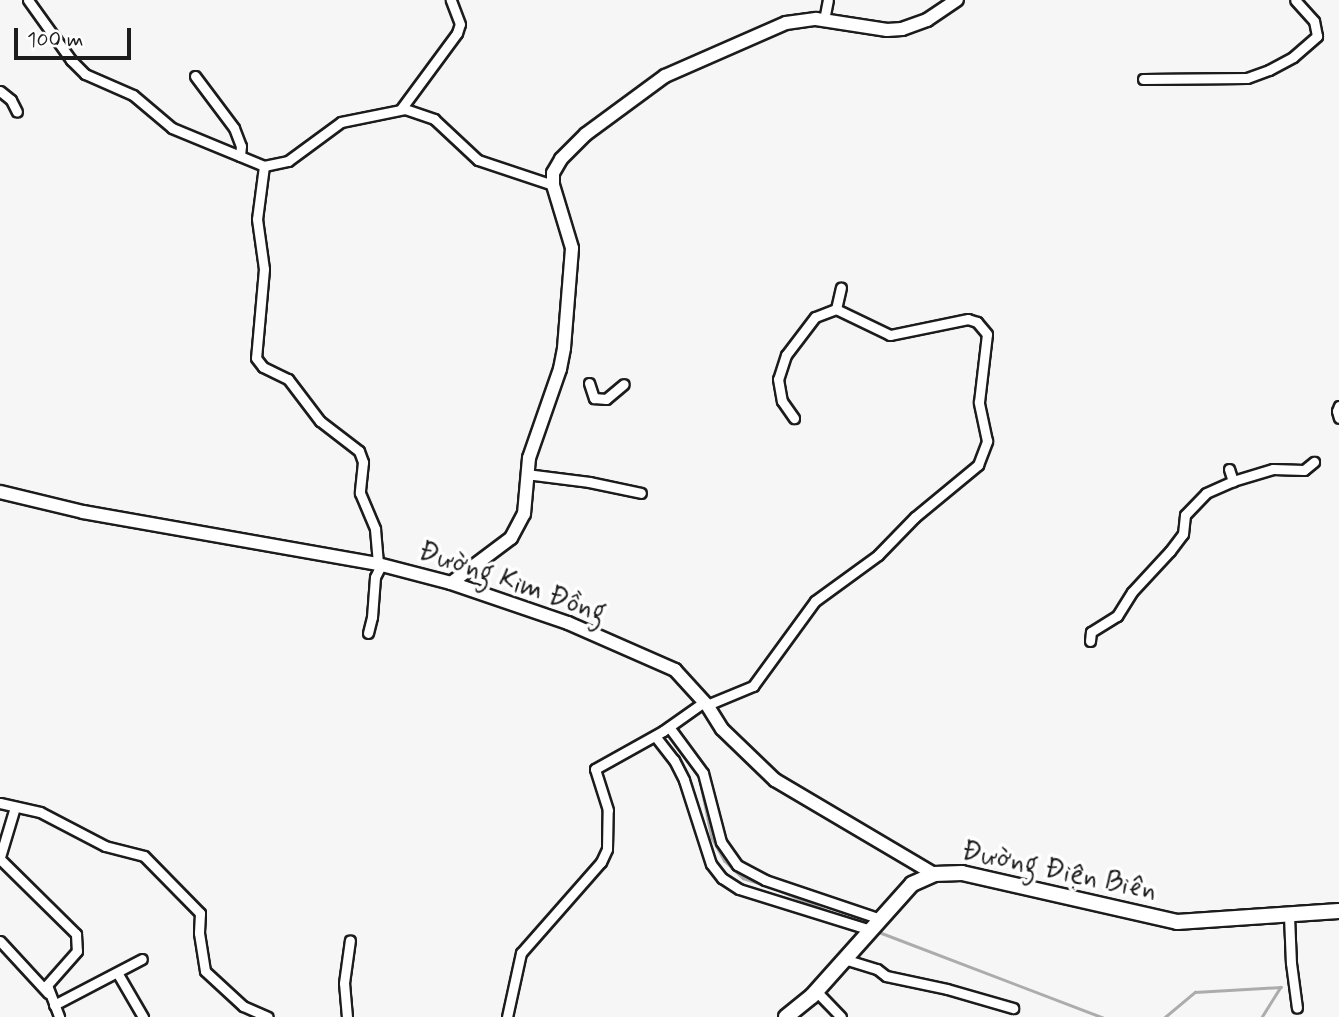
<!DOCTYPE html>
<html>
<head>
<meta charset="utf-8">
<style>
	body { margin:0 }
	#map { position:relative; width:1339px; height:1017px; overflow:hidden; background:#f6f6f6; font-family:Mynerve,sans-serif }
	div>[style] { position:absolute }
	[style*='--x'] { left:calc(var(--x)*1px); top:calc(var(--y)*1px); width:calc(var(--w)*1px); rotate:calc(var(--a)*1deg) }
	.stream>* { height:2.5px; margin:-1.25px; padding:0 1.25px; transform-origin:1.25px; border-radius:1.25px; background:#acacac }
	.roads { filter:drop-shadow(2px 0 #1c1c1c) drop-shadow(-2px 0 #1c1c1c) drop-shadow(0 2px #1c1c1c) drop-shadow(0 -2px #1c1c1c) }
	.street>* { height:9px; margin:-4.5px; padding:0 4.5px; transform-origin:4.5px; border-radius:4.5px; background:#fff }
	.secondary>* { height:12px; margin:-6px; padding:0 6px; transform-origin:6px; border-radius:6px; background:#fff }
	.primary>* { height:14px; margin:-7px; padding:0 7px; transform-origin:7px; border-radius:7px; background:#fff }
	span { translate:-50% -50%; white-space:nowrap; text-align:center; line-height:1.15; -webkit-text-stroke:7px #fff; paint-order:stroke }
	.street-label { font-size:28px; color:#1c1c1c }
	.scale { position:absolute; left:14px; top:28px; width:117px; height:32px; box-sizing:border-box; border:4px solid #1c1c1c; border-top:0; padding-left:9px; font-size:21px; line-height:24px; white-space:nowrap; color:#1c1c1c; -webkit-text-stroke:5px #fff; paint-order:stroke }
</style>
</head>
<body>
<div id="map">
	<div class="stream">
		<i style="--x:700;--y:780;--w:59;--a:78.3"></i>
		<i style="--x:712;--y:838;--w:26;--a:61"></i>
		<i style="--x:725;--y:861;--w:25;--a:43"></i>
		<i style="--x:743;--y:878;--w:35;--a:18"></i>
		<i style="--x:776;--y:889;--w:72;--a:23"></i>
		<i style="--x:879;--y:932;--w:239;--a:20.9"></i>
		<i style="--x:1165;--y:1017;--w:39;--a:-40"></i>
		<i style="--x:1195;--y:992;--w:86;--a:-3.3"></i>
		<i style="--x:1281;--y:987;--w:36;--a:122"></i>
	</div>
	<div class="roads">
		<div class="street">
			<i style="--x:28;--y:0;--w:74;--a:54.4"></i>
			<i style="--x:71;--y:60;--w:20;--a:45"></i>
			<i style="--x:85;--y:74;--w:52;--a:23.6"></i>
			<i style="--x:133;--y:95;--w:51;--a:40.2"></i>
			<i style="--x:172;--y:128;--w:100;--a:22.4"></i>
			<i style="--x:264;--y:166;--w:25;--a:-12"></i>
			<i style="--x:288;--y:161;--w:66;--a:-36.3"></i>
			<i style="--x:341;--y:122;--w:65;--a:-11.5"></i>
			<i style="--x:405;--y:109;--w:31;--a:19"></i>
			<i style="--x:434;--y:119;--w:60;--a:43"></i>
			<i style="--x:478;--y:160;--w:79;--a:18.4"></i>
			<i style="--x:824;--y:20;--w:20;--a:-79"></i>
			<i style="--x:195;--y:76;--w:65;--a:53.1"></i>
			<i style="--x:234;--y:128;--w:19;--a:69"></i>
			<i style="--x:241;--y:146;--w:10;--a:96"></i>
			<i style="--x:1143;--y:79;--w:104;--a:-0.6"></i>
			<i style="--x:1247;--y:78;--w:23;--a:-20"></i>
			<i style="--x:1269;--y:70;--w:27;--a:-28"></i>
			<i style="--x:1293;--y:57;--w:32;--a:-41"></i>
			<i style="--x:1317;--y:36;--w:15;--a:-101"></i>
			<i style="--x:1314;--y:21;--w:28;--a:-132"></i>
			<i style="--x:0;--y:91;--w:14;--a:39"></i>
			<i style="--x:11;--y:100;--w:13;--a:63"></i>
			<i style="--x:401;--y:109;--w:94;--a:-53.6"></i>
			<i style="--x:457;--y:33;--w:9;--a:-72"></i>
			<i style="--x:460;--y:24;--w:26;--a:-111"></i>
			<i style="--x:264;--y:166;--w:53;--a:97.5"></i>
			<i style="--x:257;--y:219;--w:50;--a:82"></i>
			<i style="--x:264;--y:269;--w:89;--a:95.1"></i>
			<i style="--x:256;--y:358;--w:11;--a:52"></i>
			<i style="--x:263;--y:367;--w:28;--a:26"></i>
			<i style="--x:288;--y:379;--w:53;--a:52.7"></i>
			<i style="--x:320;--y:421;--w:49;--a:37.6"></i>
			<i style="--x:359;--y:451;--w:12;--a:70"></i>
			<i style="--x:363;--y:462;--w:31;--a:96"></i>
			<i style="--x:360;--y:493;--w:39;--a:67"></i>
			<i style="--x:375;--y:529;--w:35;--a:85"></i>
			<i style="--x:836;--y:309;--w:22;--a:-77"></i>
			<i style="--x:589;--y:383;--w:16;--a:72"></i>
			<i style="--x:594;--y:398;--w:12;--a:5"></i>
			<i style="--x:606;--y:399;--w:23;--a:-40"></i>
			<i style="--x:1339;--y:406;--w:5;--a:112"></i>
			<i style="--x:1337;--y:411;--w:7;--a:74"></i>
			<i style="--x:1229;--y:469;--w:13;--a:72"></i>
			<i style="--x:526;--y:474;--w:64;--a:7.2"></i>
			<i style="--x:589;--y:482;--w:53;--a:11.9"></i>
			<i style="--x:368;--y:633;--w:16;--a:-76"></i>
			<i style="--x:372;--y:617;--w:40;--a:-85.7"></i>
			<i style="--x:375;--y:577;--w:13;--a:-63"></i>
			<i style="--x:1090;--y:641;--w:9;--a:-84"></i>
			<i style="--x:1091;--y:632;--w:31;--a:-32"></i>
			<i style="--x:1117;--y:616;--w:28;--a:-58"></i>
			<i style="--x:1132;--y:592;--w:56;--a:-47.2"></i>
			<i style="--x:1170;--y:551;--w:21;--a:-53"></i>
			<i style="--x:1183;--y:534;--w:19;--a:-84"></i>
			<i style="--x:1185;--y:515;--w:30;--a:-46"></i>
			<i style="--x:1206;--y:493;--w:30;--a:-24"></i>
			<i style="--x:1233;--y:481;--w:42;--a:-16.7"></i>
			<i style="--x:1273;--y:469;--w:31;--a:2"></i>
			<i style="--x:1304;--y:470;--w:13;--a:-39"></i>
			<i style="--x:707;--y:705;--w:50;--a:-22.4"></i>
			<i style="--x:753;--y:686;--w:105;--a:-53.9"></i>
			<i style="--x:815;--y:601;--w:78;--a:-36.1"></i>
			<i style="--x:878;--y:555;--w:53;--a:-45.8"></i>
			<i style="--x:915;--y:517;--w:82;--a:-39.5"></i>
			<i style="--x:978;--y:465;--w:26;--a:-69"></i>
			<i style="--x:987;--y:441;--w:40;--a:-102"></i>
			<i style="--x:979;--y:402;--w:68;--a:-83.3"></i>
			<i style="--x:987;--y:334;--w:16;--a:-130"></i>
			<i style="--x:977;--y:322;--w:9;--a:-162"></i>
			<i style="--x:968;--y:319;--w:80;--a:168.4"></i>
			<i style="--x:890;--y:335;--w:60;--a:-154.3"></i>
			<i style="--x:836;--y:309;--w:22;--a:159"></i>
			<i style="--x:815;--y:317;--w:48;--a:127.3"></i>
			<i style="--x:786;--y:355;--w:25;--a:108"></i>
			<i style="--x:778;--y:379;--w:22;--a:80"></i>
			<i style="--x:782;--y:401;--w:21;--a:55"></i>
			<i style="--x:669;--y:727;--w:57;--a:53.5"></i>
			<i style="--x:703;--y:773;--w:71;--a:75.4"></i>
			<i style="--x:721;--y:842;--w:28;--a:55"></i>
			<i style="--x:737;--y:865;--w:32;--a:28"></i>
			<i style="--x:765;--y:880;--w:122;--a:18.6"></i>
			<i style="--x:655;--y:736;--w:31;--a:52"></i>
			<i style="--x:674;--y:760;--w:22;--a:63"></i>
			<i style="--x:684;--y:780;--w:88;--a:72.2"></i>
			<i style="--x:711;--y:864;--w:18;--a:52"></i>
			<i style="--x:722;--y:878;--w:20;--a:33"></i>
			<i style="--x:739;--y:889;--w:138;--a:17.3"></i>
			<i style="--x:0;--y:803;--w:41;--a:12.7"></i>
			<i style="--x:40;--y:812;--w:73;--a:27.6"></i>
			<i style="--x:105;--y:846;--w:40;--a:14.4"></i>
			<i style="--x:144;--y:856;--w:80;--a:45.5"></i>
			<i style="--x:200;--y:913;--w:20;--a:93"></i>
			<i style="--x:199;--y:933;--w:38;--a:81"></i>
			<i style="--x:205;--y:971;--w:52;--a:42.6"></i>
			<i style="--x:243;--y:1006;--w:27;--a:24"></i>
			<i style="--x:0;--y:857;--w:52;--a:-73.3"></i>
			<i style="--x:0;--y:859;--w:107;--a:44.6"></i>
			<i style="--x:76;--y:934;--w:17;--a:87"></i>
			<i style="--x:77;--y:951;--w:45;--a:131.4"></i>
			<i style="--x:47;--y:985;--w:34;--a:69"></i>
			<i style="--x:1289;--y:916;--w:47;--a:87.6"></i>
			<i style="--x:1291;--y:963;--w:45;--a:82.4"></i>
			<i style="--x:0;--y:941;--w:71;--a:47.3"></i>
			<i style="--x:844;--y:959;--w:34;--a:17"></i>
			<i style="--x:877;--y:969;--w:11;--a:38"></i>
			<i style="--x:886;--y:976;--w:62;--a:12"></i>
			<i style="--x:947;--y:989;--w:69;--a:16.1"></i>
			<i style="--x:118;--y:974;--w:50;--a:59.8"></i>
			<i style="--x:816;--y:991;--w:36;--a:46"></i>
			<i style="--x:54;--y:1005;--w:99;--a:-27.6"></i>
			<i style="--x:347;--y:1017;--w:34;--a:-95"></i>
			<i style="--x:344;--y:983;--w:43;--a:-82.1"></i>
			<i style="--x:507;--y:1017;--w:66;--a:-77.7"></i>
			<i style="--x:521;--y:953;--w:121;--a:-48.7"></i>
			<i style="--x:601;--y:862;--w:14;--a:-65"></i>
			<i style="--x:607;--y:849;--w:39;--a:-89"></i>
			<i style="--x:608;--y:810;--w:43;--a:-107.6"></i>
			<i style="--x:595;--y:769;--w:78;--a:-29.2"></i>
			<i style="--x:663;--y:731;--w:50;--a:-35.3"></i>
		</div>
		<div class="secondary">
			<i style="--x:0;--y:492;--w:85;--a:13.5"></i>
			<i style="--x:83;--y:512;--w:300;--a:10"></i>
			<i style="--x:378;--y:564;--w:75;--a:14.6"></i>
			<i style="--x:451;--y:583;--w:124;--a:18.9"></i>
			<i style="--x:568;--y:623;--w:117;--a:23.7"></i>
			<i style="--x:675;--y:670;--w:47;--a:47.6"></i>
			<i style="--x:707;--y:705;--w:28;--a:58"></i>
			<i style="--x:722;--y:729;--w:74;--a:43.9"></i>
			<i style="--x:775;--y:780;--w:185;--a:30.6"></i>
			<i style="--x:451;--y:583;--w:75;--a:-36.9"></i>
			<i style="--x:511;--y:538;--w:27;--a:-62"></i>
			<i style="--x:524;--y:514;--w:56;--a:-84.9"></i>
			<i style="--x:529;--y:458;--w:94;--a:-70.8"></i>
			<i style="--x:560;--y:369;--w:21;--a:-79"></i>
			<i style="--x:564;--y:348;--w:100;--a:-85.4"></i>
			<i style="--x:572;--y:248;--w:66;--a:-106.8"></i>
			<i style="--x:553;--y:185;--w:12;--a:-90"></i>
			<i style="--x:553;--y:173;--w:16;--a:-60"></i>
			<i style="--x:561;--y:159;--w:35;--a:-45"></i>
			<i style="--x:586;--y:134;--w:98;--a:-36.3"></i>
			<i style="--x:665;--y:76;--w:132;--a:-23.7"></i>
			<i style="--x:786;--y:23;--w:30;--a:-8"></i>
			<i style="--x:816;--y:19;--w:72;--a:8.8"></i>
			<i style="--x:887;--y:30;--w:15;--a:-4"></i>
			<i style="--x:902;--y:29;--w:27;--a:-20"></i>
			<i style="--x:927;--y:20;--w:36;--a:-34"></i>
		</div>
		<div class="primary">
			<i style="--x:786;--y:1017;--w:33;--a:-39"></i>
			<i style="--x:812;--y:996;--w:150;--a:-48.2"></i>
			<i style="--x:912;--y:884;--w:24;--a:-24"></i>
			<i style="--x:934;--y:874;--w:28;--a:-2"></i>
			<i style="--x:962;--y:873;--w:221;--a:12.8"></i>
			<i style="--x:1177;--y:922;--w:162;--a:-3.9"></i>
		</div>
	</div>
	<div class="street-label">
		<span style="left:512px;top:583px;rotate:19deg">Đường Kim Đồng</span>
		<span style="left:1059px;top:872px;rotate:12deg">Đường Điện Biên</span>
	</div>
	<div class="scale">100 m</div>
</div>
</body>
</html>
